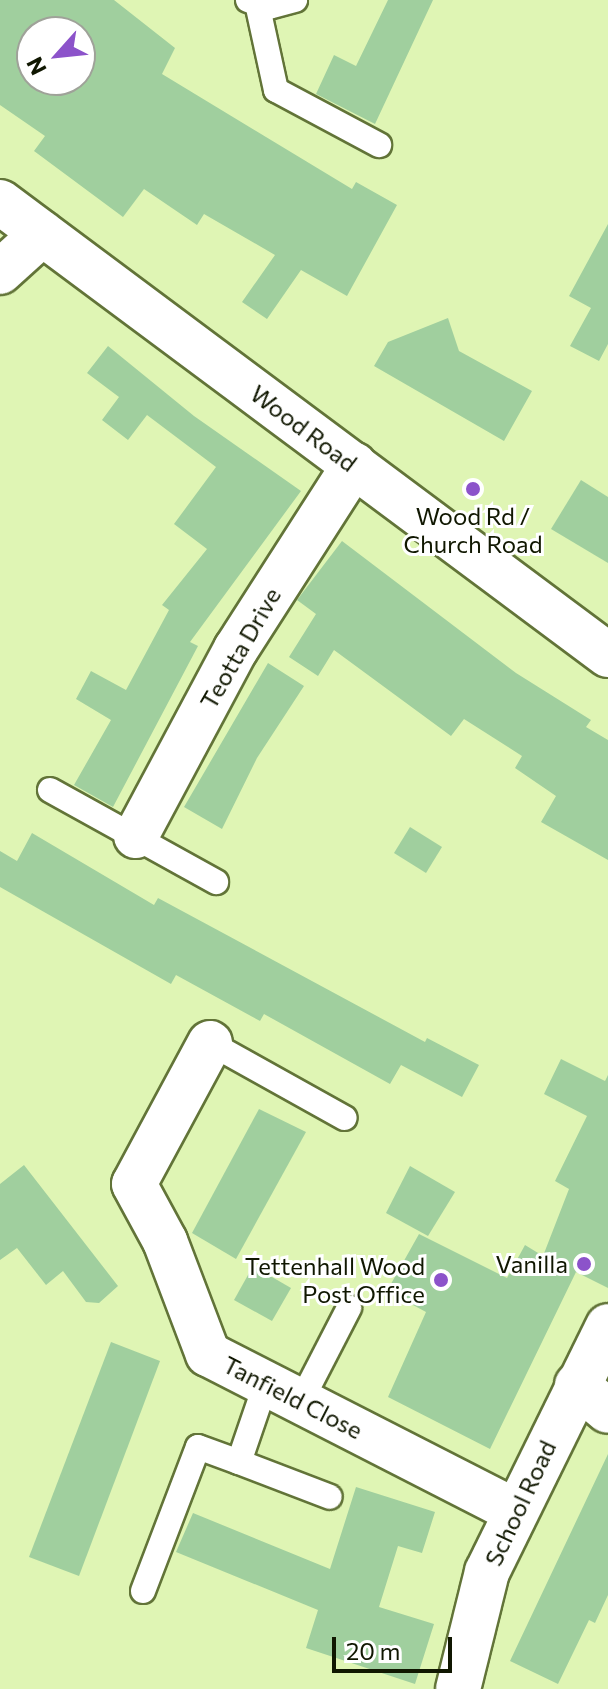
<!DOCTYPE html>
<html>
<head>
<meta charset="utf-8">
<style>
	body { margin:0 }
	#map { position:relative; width:608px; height:1689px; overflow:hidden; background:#dff5b4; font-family:Commissioner,sans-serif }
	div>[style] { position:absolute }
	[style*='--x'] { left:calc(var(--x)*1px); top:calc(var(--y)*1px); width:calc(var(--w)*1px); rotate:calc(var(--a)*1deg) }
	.building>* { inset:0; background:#a0cf9e }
	.roads { filter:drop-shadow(2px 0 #627438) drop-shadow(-2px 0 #627438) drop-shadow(0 2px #627438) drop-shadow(0 -2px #627438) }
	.lane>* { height:24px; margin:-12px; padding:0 12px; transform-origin:12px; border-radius:12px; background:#fff }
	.street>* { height:44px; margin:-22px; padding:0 22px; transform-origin:22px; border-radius:22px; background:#fff }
	.secondary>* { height:44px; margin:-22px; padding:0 22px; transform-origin:22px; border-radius:22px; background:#fff }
	.dots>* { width:22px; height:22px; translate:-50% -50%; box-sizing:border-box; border:4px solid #fff; border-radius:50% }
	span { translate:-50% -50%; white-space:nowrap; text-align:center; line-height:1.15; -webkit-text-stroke:6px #fff; paint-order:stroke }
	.street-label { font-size:24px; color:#101701 }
	.poi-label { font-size:24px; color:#101701 }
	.right { translate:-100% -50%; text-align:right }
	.north { position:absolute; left:16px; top:16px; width:80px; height:80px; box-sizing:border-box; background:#fff; border:2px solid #9fa299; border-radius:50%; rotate:243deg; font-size:22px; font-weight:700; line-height:32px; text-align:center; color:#101701 }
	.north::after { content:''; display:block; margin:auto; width:28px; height:36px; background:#8c53ca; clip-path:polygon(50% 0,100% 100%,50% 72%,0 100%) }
	.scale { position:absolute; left:332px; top:1637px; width:120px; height:36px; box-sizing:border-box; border:4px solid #101701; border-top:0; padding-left:10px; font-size:24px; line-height:28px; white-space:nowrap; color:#101701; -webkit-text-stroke:6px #fff; paint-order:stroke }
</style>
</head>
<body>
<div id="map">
	<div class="building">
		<i style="clip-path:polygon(evenodd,0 0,114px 0,175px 48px,162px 74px,352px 189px,356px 182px,397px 205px,347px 296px,301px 270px,267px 319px,242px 302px,275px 255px,204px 214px,197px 225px,144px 189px,123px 217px,34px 151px,45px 136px,0 105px,0 0,32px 32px,80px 32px,80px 80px,32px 80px,32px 32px)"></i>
		<i style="clip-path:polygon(388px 0,433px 0,375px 124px,316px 94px,334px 55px,356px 66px)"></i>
		<i style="clip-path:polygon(608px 224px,608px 344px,599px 361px,570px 346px,591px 308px,569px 296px)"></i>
		<i style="clip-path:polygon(448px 318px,459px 351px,532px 391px,504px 441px,374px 366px,388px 342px)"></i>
		<i style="clip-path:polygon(108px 346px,194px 416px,301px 491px,190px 642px,198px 646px,113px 807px,74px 785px,111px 720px,76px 699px,91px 671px,126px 690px,169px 610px,162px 605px,207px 549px,174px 524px,216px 467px,147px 415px,128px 440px,102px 420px,119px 397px,87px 373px)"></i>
		<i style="clip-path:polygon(581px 480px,608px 497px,608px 563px,551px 529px)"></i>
		<i style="clip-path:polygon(342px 541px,516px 673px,591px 720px,586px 727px,608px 740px,608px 860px,541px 822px,556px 796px,515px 768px,522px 756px,464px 719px,451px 736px,334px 650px,318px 676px,289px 657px,316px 614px,297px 600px)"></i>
		<i style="clip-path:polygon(268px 663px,304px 686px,257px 758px,222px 829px,184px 807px)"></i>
		<i style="clip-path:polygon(410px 827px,442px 847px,426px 873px,394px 853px)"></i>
		<i style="clip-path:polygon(32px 833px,154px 905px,158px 898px,425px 1042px,427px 1038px,479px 1065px,462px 1097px,401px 1065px,390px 1084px,264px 1014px,260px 1021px,176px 975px,171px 984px,0 887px,0 851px,17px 861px)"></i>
		<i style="clip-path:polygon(561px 1059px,605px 1081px,608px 1075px,608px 1288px,576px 1272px,490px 1449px,388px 1397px,426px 1312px,387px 1291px,419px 1234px,507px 1278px,525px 1245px,543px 1256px,569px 1189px,555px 1181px,587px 1116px,544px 1094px)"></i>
		<i style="clip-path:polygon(259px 1109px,306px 1132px,236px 1259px,192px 1233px)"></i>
		<i style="clip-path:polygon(24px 1165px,118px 1286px,99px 1303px,86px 1302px,63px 1271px,46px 1285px,17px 1248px,0 1260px,0 1184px)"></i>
		<i style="clip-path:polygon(410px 1166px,455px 1192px,428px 1236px,386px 1213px)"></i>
		<i style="clip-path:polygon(253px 1266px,291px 1288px,272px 1321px,234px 1300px)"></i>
		<i style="clip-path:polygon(111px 1342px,160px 1361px,79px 1576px,29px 1557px)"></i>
		<i style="clip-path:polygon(608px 1454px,608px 1595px,595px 1623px,589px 1620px,558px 1684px,510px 1661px)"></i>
		<i style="clip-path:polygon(356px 1487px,435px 1512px,422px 1553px,398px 1546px,379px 1607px,434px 1624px,415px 1684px,306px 1648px,318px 1610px,176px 1552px,193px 1513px,330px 1569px)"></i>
	</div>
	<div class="roads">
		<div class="lane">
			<i style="--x:248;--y:0;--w:22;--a:18"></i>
			<i style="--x:269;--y:7;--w:27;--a:-15"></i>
			<i style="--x:257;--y:3;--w:89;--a:77.7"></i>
			<i style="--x:276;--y:90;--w:117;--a:28.1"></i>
			<i style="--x:50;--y:790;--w:190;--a:29"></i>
			<i style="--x:210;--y:1043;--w:154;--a:29.1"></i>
			<i style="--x:301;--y:1401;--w:105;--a:-62.7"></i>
			<i style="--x:239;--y:1462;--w:97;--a:21"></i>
			<i style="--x:143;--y:1591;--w:154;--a:-69.1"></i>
			<i style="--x:198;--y:1447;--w:44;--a:20.1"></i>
			<i style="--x:239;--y:1462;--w:83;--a:-71.1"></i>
		</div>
		<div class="street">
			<i style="--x:0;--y:272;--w:57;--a:-42.1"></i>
			<i style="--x:136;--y:836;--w:212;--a:-61.9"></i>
			<i style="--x:236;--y:649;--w:219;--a:-57.3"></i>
			<i style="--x:210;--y:1043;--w:160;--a:118.3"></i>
			<i style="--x:134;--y:1184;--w:65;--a:61.5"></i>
			<i style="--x:165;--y:1241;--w:121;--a:69.2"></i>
			<i style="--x:208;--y:1354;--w:345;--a:27.1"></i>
			<i style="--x:577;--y:1385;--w:40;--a:40"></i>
			<i style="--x:458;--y:1689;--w:121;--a:-76.1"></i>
			<i style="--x:487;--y:1572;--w:274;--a:-63.8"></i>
		</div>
		<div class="secondary">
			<i style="--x:0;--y:202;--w:758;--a:36.69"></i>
		</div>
	</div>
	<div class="dots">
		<i style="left:473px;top:489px;background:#8c53ca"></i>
		<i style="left:584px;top:1264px;background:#8c53ca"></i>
		<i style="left:441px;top:1280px;background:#8c53ca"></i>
	</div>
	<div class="street-label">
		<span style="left:304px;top:428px;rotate:37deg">Wood Road</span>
		<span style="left:240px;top:648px;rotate:-60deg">Teotta Drive</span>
		<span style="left:293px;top:1397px;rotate:27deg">Tanfield Close</span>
		<span style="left:520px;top:1503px;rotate:-65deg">School Road</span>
	</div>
	<div class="poi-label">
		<span style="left:473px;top:530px">Wood Rd /<br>Church Road</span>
		<span class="right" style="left:568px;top:1264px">Vanilla</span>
		<span class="right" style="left:425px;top:1280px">Tettenhall Wood<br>Post Office</span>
	</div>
	<div class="north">N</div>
	<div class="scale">20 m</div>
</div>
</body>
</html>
